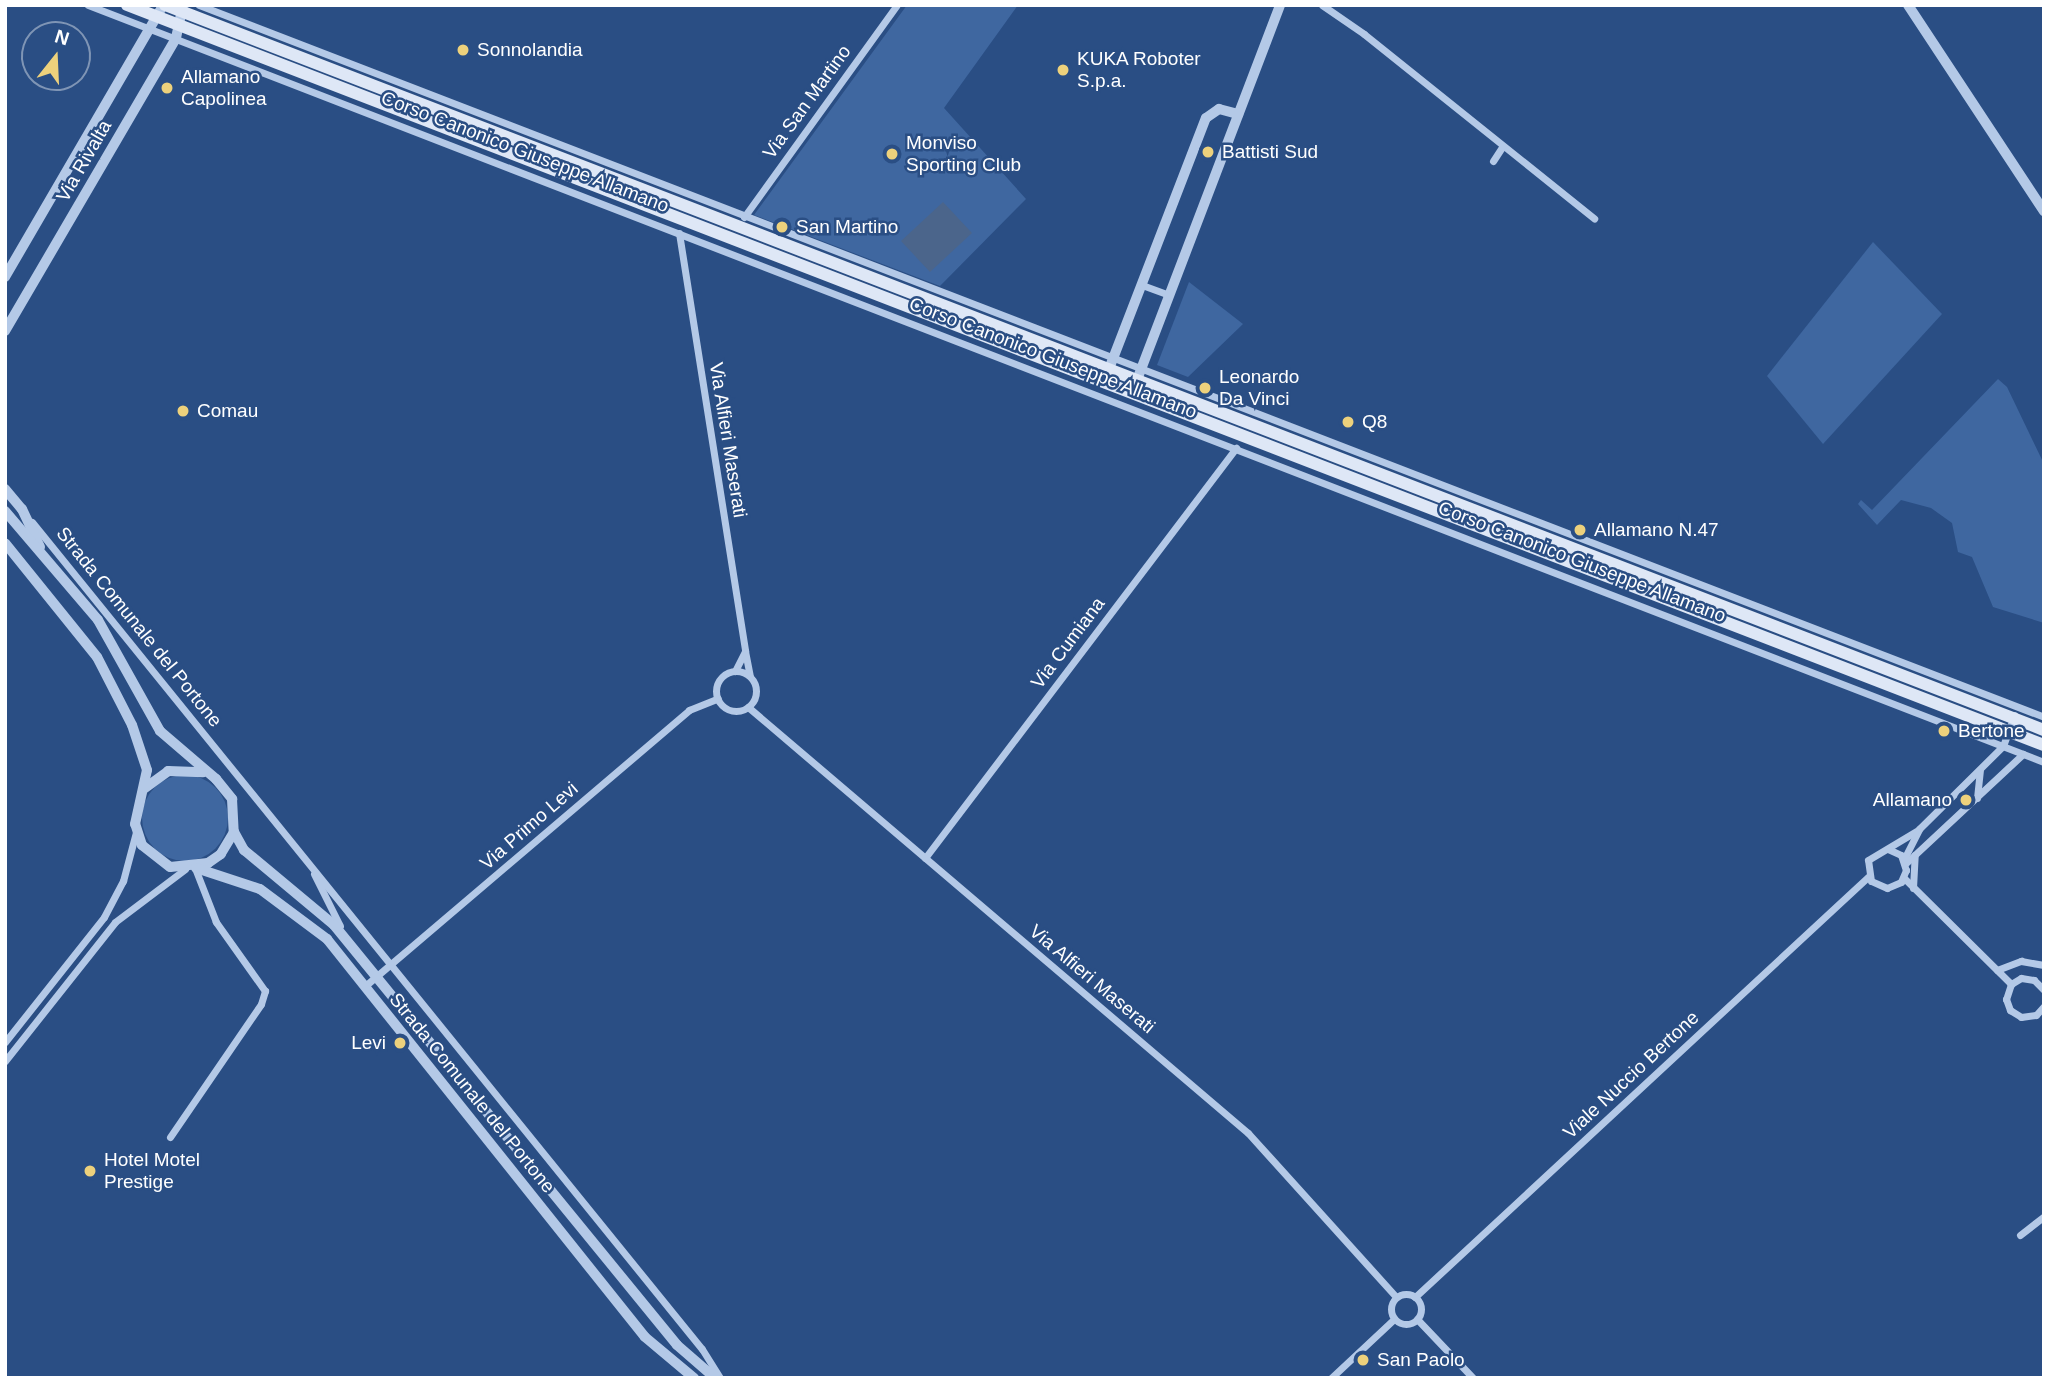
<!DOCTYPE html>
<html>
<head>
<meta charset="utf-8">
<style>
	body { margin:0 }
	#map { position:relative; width:2049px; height:1383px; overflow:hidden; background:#2a4e84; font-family:Helvetica,sans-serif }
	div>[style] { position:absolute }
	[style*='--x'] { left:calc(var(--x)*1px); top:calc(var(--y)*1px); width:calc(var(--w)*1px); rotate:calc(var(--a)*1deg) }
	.green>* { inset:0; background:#3f67a0 }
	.round { border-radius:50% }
	.water>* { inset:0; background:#4b658b }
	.minor>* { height:7px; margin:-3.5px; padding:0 3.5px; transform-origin:3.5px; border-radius:3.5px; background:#b4c9e7 }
	.minor>.ring { margin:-3.5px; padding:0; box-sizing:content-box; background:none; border:7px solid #b4c9e7; border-radius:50% }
	.tertiary>* { height:10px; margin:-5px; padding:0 5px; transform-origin:5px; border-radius:5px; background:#b4c9e7 }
	.secondary>* { height:12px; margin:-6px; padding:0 6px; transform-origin:6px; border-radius:6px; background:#dee7f6 }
	.dots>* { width:19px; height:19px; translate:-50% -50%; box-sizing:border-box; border:4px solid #2a4e84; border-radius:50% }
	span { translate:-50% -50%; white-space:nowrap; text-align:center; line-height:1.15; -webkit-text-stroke:5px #2a4e84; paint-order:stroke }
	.poi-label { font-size:19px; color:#fff }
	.left { translate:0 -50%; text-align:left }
	.right { translate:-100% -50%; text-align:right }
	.street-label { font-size:19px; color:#fff }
	.frame { position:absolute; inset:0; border:7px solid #fff; pointer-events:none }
	.north { position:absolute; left:21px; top:21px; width:70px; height:70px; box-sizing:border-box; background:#2a4e84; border:2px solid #7f95b5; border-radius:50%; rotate:18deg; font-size:19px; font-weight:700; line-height:28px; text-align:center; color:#fff }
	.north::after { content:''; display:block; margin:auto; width:24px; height:32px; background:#edd17c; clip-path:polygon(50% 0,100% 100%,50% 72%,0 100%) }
</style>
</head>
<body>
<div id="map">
	<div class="green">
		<i style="clip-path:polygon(907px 5px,1018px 5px,944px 108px,1026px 199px,940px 286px,754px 215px)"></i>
		<i style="clip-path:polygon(1873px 242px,1942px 314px,1823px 444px,1767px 376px)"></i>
		<i style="clip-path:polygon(1189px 282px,1243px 324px,1188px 377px,1157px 365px)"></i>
		<i style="clip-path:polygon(1998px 379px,2007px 387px,2044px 464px,2044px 623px,1993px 607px,1972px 557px,1958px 552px,1952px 523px,1931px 508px,1901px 500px,1877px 525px,1858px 504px,1861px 500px,1872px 510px)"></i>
		<i class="round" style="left:142px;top:775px;width:86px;height:86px"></i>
	</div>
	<div class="water">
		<i style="clip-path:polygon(943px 202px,972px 233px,930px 272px,901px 241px)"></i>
	</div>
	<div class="minor">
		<i style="--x:88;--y:5;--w:2097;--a:21.16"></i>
		<i style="--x:199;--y:5;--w:1978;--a:21.1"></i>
		<i style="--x:1322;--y:5;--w:51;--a:34.6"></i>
		<i style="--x:1364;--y:34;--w:295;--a:38.7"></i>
		<i style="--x:1493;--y:161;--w:17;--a:-57"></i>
		<i style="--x:744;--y:217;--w:261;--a:-54.2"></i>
		<i style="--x:679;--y:233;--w:423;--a:81"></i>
		<i style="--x:1142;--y:285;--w:29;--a:20"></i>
		<i style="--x:32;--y:522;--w:1064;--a:50.99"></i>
		<i style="--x:702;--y:1349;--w:34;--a:58"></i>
		<i style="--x:735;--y:671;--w:22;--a:-63"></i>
		<i style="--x:745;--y:651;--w:25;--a:79"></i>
		<i class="ring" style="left:716px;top:671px;width:33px;height:33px"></i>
		<i style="--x:748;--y:707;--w:657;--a:40.43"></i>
		<i style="--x:1248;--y:1133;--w:221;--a:47.9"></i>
		<i style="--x:1977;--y:798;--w:28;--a:-84"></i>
		<i style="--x:1888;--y:849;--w:14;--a:25"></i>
		<i style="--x:1901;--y:855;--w:16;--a:72"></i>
		<i style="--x:1906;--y:870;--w:13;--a:113"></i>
		<i style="--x:1901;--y:882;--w:15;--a:157"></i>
		<i style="--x:1887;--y:888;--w:17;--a:-156"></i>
		<i style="--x:1871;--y:881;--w:21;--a:-98"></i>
		<i style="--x:1868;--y:860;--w:58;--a:-31"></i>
		<i style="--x:925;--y:858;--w:515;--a:-52.82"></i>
		<i style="--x:1904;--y:859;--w:34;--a:-63"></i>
		<i style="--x:1919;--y:829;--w:118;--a:-44.7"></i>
		<i style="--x:2003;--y:746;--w:33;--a:-70"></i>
		<i style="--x:1906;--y:863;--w:160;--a:-43"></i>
		<i style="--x:314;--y:874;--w:58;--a:63.4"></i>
		<i style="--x:1904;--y:878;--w:151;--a:44.7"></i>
		<i style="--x:1913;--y:888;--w:33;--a:-87"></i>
		<i style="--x:1997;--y:970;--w:26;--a:-21"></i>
		<i style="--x:2021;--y:961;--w:23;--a:10"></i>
		<i style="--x:365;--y:986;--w:426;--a:-40.4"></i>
		<i style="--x:689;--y:710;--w:31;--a:-22"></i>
		<i style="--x:2044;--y:990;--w:14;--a:-135"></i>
		<i style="--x:2034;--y:980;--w:13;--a:-171"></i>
		<i style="--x:2021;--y:978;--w:12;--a:149"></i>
		<i style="--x:2011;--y:984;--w:16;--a:108"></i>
		<i style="--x:2006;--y:999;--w:12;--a:70"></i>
		<i style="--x:2010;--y:1010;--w:13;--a:32"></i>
		<i style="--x:2021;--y:1017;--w:15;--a:-8"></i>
		<i style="--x:2036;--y:1015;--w:12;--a:-48"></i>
		<i style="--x:5;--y:1042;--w:159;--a:-51.6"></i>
		<i style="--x:104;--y:917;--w:41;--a:-62.2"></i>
		<i style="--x:123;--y:881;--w:51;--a:-75.1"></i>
		<i style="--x:5;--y:1061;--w:177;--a:-51.6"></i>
		<i style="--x:115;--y:922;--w:88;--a:-37.1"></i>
		<i style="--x:170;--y:1137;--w:161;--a:-55.6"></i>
		<i style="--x:261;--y:1004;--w:14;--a:-73"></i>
		<i style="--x:265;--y:991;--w:85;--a:-125.4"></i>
		<i style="--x:216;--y:922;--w:58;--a:-111.3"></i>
		<i style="--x:2020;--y:1235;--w:31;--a:-38"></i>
		<i class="ring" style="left:1391px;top:1294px;width:23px;height:23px"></i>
		<i style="--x:1415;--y:1297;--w:618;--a:-42.84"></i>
		<i style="--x:1417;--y:1319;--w:81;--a:46.5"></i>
		<i style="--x:1331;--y:1378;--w:86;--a:-43.1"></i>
	</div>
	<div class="tertiary">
		<i style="--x:1908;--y:5;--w:247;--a:56.6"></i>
		<i style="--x:5;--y:277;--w:315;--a:-59.8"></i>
		<i style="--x:5;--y:331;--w:339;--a:-59.7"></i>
		<i style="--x:176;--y:38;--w:34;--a:-78"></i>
		<i style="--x:1109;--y:369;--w:269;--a:-68.9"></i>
		<i style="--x:1206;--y:118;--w:16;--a:-35"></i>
		<i style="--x:1219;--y:109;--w:20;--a:15"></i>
		<i style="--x:1132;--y:393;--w:415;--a:-69.1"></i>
		<i style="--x:5;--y:489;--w:26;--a:50"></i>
		<i style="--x:22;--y:509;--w:42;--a:64.7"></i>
		<i style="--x:5;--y:511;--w:143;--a:49.5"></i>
		<i style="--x:98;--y:620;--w:127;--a:60.8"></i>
		<i style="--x:160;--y:731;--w:74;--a:40.6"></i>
		<i style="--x:216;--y:779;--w:26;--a:51"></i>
		<i style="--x:232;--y:799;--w:33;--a:87"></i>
		<i style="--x:234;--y:832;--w:26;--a:121"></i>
		<i style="--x:221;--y:854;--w:16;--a:145"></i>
		<i style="--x:208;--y:863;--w:38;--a:174"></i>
		<i style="--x:170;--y:867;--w:36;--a:-142"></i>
		<i style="--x:142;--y:845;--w:22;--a:-108"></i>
		<i style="--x:135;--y:824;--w:55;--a:-77.5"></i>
		<i style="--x:147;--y:770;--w:47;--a:-108.4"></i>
		<i style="--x:132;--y:725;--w:76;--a:-117.2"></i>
		<i style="--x:97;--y:657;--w:146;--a:-128.9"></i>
		<i style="--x:145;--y:788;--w:29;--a:-36"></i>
		<i style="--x:168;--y:771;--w:35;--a:2"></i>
		<i style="--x:234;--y:832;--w:21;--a:61"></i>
		<i style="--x:244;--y:850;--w:117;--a:39.8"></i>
		<i style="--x:334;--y:925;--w:542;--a:50.76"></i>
		<i style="--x:677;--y:1345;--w:50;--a:41"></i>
		<i style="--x:196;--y:868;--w:67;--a:18.2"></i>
		<i style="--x:260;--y:889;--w:84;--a:36.7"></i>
		<i style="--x:327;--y:939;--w:509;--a:51.38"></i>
		<i style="--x:645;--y:1337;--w:64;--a:39.9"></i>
	</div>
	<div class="secondary">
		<i style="--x:127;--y:5;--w:2055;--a:21.11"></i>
		<i style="--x:165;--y:5;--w:2014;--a:21.1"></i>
	</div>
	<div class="dots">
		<i style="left:463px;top:50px;background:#edd17c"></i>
		<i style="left:1063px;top:70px;background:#edd17c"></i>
		<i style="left:167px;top:88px;background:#edd17c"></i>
		<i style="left:1208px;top:152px;background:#edd17c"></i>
		<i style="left:892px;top:154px;background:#edd17c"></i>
		<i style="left:782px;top:227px;background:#edd17c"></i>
		<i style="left:1205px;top:388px;background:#edd17c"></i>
		<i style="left:183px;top:411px;background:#edd17c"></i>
		<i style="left:1348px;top:422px;background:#edd17c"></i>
		<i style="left:1580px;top:530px;background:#edd17c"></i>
		<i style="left:1944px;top:731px;background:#edd17c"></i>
		<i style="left:1966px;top:800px;background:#edd17c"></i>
		<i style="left:400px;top:1043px;background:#edd17c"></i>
		<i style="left:90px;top:1171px;background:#edd17c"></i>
		<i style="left:1363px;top:1360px;background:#edd17c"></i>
	</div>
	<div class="poi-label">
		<span class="left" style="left:477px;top:50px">Sonnolandia</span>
		<span class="left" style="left:1077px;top:70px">KUKA Roboter<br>S.p.a.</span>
		<span class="left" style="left:181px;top:88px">Allamano<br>Capolinea</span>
		<span class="left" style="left:906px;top:154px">Monviso<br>Sporting Club</span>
		<span class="left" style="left:1222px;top:152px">Battisti Sud</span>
		<span class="left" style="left:796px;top:227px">San Martino</span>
		<span class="left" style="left:1219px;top:388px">Leonardo<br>Da Vinci</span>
		<span class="left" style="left:197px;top:411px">Comau</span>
		<span class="left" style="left:1362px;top:422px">Q8</span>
		<span class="left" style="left:1594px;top:530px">Allamano N.47</span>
		<span class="left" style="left:1958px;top:731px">Bertone</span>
		<span class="right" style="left:1952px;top:800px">Allamano</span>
		<span class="right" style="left:386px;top:1043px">Levi</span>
		<span class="left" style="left:104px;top:1171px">Hotel Motel<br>Prestige</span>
		<span class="left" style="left:1377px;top:1360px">San Paolo</span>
	</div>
	<div class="street-label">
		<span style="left:807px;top:102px;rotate:-54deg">Via San Martino</span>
		<span style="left:525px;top:152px;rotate:21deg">Corso Canonico Giuseppe Allamano</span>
		<span style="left:84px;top:161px;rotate:-60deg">Via Rivalta</span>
		<span style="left:1053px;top:358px;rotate:21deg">Corso Canonico Giuseppe Allamano</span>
		<span style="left:728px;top:440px;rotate:81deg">Via Alfieri Maserati</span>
		<span style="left:1582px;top:562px;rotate:21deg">Corso Canonico Giuseppe Allamano</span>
		<span style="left:139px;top:627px;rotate:51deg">Strada Comunale del Portone</span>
		<span style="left:1068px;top:643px;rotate:-53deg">Via Cumiana</span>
		<span style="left:529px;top:826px;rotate:-41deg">Via Primo Levi</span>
		<span style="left:1092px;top:979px;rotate:40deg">Via Alfieri Maserati</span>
		<span style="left:1631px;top:1075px;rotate:-43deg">Viale Nuccio Bertone</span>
		<span style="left:472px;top:1093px;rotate:51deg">Strada Comunale del Portone</span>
	</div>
	<div class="frame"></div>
	<div class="north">N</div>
</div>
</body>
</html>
